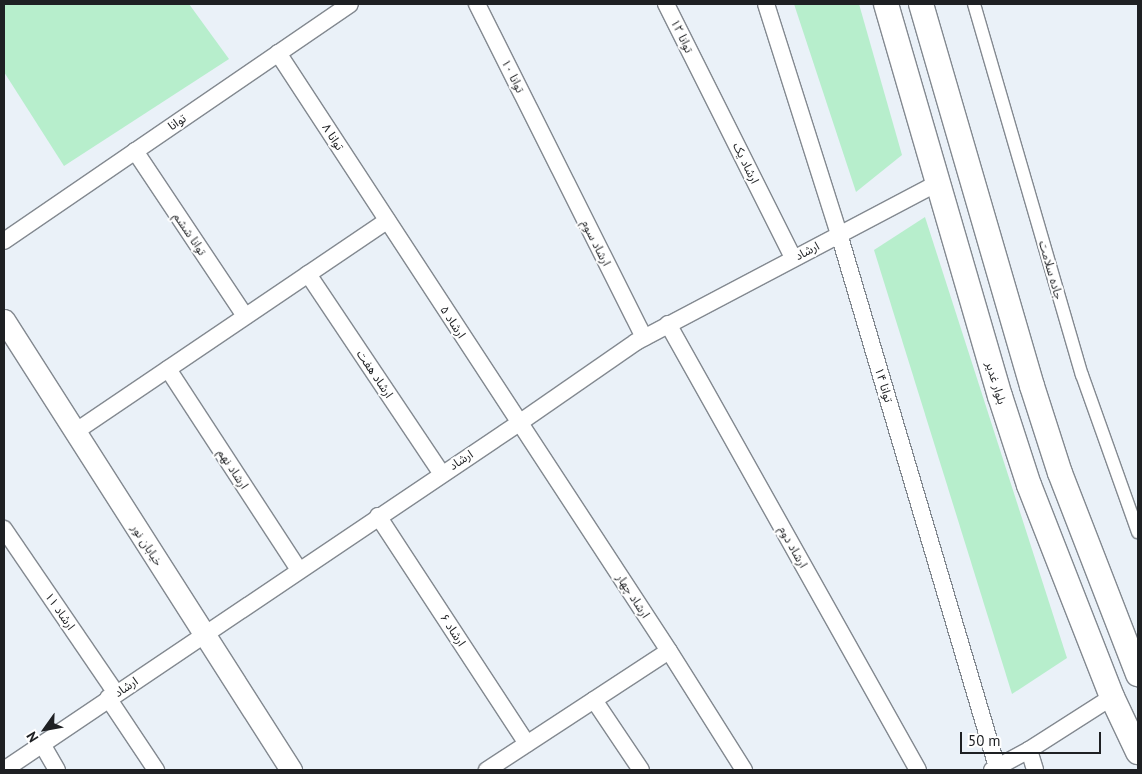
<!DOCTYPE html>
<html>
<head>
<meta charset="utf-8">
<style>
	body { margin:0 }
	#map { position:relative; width:1142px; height:774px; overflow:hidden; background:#eaf1f8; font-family:"PT Sans","Noto Sans Arabic",sans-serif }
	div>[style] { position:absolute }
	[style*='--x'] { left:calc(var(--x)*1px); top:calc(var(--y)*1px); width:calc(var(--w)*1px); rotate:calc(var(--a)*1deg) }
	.green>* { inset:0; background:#b7eecc }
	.roads { filter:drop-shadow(1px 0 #838990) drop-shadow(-1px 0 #838990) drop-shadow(0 1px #838990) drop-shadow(0 -1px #838990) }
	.pedestrian>* { height:12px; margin:-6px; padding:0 6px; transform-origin:6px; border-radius:6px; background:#fff }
	.minor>* { height:16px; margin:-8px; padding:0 8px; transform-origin:8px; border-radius:8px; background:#fff }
	.tertiary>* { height:21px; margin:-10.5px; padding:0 10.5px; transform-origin:10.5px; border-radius:10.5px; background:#fff }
	.secondary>* { height:24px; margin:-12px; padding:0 12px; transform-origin:12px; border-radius:12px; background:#fff }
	span { translate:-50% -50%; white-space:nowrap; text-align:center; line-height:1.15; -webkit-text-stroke:4px #fff; paint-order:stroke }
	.street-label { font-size:12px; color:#1e2023 }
	.frame { position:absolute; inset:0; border:5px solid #1e2023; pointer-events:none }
	.north { position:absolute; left:20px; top:704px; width:50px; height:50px; -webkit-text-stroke:4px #fff; paint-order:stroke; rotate:238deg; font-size:14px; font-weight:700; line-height:20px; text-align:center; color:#1e2023 }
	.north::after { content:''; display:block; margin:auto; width:18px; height:22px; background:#1e2023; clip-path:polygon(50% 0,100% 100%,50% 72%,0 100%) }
	.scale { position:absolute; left:960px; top:732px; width:141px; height:22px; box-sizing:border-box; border:2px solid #1e2023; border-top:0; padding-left:6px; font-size:15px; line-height:18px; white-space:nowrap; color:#1e2023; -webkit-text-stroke:4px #fff; paint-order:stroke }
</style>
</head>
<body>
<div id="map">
	<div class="green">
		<i style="clip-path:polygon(4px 4px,189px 4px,229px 59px,64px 166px,4px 72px)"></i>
		<i style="clip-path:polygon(794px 4px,859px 4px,902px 155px,856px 192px)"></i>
		<i style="clip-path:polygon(925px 217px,1067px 658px,1012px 694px,874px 250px)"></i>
	</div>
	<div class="roads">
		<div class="pedestrian">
			<i style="--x:974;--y:4;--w:386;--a:73.8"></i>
			<i style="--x:1082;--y:375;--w:167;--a:70.4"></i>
		</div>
		<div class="minor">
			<i style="--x:477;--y:4;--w:373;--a:63.4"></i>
			<i style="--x:666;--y:4;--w:284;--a:63.4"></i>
			<i style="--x:766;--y:4;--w:241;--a:72.4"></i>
			<i style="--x:839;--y:234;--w:556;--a:73.49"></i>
			<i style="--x:278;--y:53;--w:714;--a:56.82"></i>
			<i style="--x:669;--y:651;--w:141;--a:57.8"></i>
			<i style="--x:135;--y:151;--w:198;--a:56.3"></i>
			<i style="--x:4;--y:241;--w:419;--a:-34.4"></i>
			<i style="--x:308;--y:274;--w:239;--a:56.2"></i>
			<i style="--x:668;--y:324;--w:511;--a:60.73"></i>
			<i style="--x:168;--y:369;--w:240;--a:56.9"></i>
			<i style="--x:75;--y:432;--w:377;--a:-34.1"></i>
			<i style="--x:378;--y:516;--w:272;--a:56.8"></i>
			<i style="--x:4;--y:529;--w:199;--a:55.7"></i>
			<i style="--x:108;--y:698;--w:87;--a:56.3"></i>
			<i style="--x:594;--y:700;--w:84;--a:56.1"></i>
			<i style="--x:42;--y:744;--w:30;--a:60"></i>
			<i style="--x:1029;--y:750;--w:21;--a:73"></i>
			<i style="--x:4;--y:770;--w:621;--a:-33.97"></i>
			<i style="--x:519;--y:423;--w:142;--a:-34.7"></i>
			<i style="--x:636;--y:342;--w:341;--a:-27.8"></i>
			<i style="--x:487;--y:770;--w:217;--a:-33.2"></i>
			<i style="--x:992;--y:770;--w:42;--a:-28.4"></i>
			<i style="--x:1029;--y:750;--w:98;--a:-32.6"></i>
		</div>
		<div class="tertiary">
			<i style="--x:4;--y:320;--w:534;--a:57.47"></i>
		</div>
		<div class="secondary">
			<i style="--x:886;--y:4;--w:408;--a:73.8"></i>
			<i style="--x:1000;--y:396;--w:94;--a:72"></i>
			<i style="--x:1029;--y:485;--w:228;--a:68.6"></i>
			<i style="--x:1112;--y:697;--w:61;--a:64.7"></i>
			<i style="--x:921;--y:4;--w:398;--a:73.8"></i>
			<i style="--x:1032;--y:386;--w:91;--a:72.2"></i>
			<i style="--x:1060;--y:473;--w:216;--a:68.8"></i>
		</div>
	</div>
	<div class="street-label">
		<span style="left:682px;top:36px;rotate:64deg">توانا ۱۲</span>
		<span style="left:513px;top:76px;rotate:63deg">توانا ۱۰</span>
		<span style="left:177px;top:122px;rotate:-34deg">توانا</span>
		<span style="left:333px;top:137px;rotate:57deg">توانا ۸</span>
		<span style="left:746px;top:163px;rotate:64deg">ارشاد یک</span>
		<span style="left:190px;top:234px;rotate:56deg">توانا ششم</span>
		<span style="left:596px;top:243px;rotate:63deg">ارشاد سوم</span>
		<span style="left:807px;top:251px;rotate:-28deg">ارشاد</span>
		<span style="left:1051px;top:270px;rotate:74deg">جاده سلامت</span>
		<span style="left:453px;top:322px;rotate:57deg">ارشاد ۵</span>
		<span style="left:375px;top:374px;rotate:56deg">ارشاد هفت</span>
		<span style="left:996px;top:383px;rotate:73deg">بلوار غدیر</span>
		<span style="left:884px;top:385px;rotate:73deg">توانا ۱۴</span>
		<span style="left:461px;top:460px;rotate:-33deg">ارشاد</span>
		<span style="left:233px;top:469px;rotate:57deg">ارشاد نهم</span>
		<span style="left:147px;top:545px;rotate:57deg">خیابان نور</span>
		<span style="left:793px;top:547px;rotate:61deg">ارشاد دوم</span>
		<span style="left:633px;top:596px;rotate:57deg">ارشاد چهار</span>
		<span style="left:60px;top:611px;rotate:55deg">ارشاد ۱۱</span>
		<span style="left:453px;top:630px;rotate:57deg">ارشاد ۶</span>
		<span style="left:126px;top:687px;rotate:-34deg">ارشاد</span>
	</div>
	<div class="frame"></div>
	<div class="north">N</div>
	<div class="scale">50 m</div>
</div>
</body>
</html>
